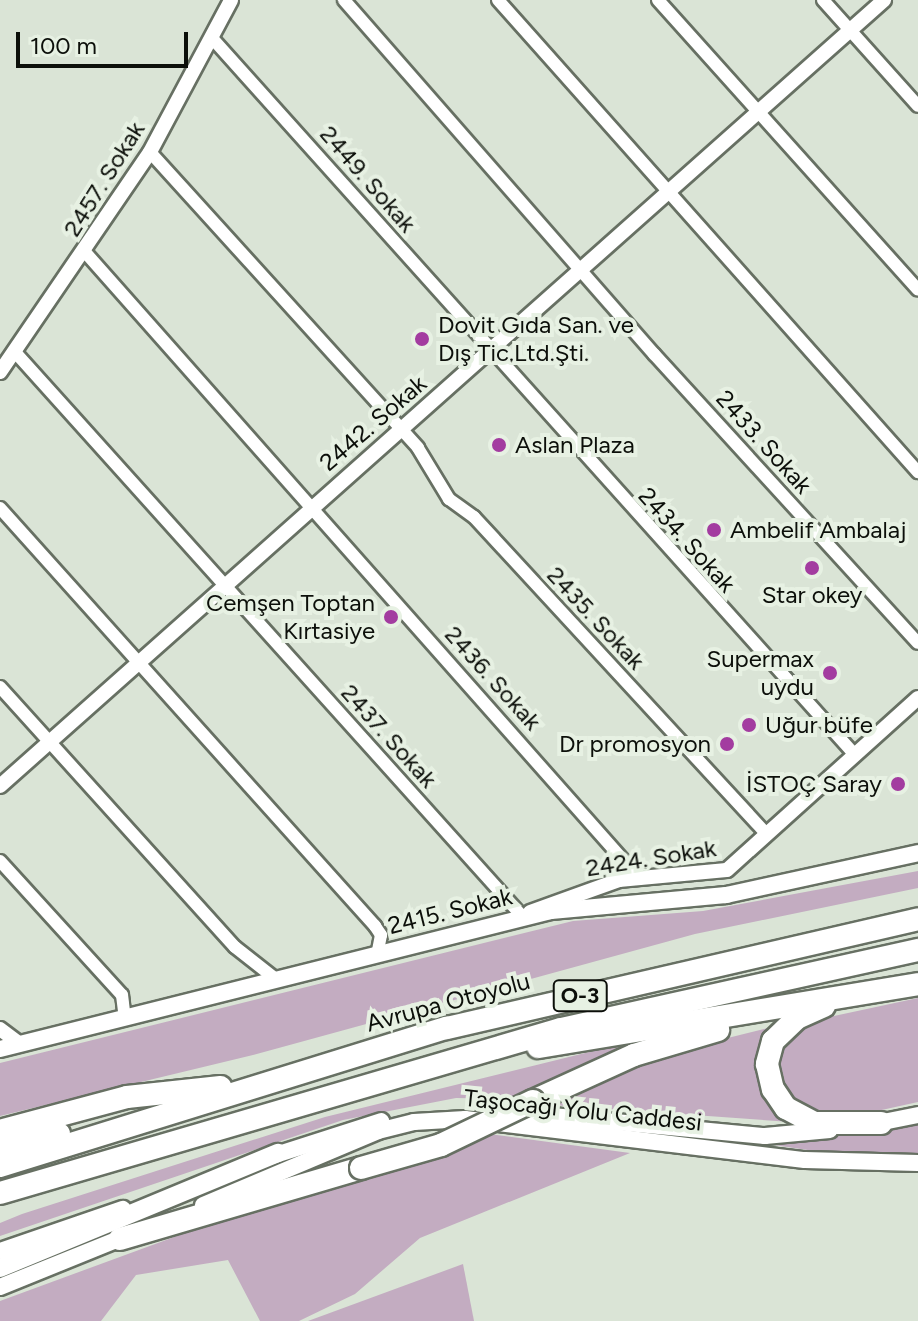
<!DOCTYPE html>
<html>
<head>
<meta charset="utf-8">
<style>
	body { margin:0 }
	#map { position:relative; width:918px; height:1321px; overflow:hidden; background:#dae4d6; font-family:Figtree,sans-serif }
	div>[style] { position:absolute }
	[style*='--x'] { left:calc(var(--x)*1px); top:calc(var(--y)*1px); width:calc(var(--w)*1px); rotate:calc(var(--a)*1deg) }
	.green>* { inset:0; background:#c3acc1 }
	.roads { filter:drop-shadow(2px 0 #677063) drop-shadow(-2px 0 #677063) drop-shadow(0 2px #677063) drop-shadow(0 -2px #677063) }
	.minor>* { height:12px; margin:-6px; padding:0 6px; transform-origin:6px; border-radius:6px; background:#fff }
	.tertiary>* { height:14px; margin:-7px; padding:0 7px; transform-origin:7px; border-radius:7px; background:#fff }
	.secondary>* { height:16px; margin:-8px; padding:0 8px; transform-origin:8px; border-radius:8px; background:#fff }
	.primary>* { height:18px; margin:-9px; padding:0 9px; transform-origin:9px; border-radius:9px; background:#fff }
	.motorway>* { height:22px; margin:-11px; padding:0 11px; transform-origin:11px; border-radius:11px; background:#fff }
	.bridges { filter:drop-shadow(2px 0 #677063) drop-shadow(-2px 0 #677063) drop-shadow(0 2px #677063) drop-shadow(0 -2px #677063) }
	.motorway-bridge>* { height:22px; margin:-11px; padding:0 11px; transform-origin:11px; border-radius:11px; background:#fff }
	.dots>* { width:22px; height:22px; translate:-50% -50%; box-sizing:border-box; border:4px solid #e7f1e3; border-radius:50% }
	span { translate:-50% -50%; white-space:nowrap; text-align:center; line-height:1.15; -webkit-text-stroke:8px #e7f1e3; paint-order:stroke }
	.shield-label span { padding:2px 6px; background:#e7f1e3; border:2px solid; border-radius:6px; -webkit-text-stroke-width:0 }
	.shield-label { font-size:22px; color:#0c0f0a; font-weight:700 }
	.street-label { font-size:24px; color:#0c0f0a }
	.poi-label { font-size:24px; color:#0c0f0a }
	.left { translate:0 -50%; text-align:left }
	.right { translate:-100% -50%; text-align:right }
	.scale { position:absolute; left:16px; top:32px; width:172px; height:36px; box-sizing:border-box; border:4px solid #0c0f0a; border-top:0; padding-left:10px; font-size:24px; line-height:28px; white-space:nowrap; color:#0c0f0a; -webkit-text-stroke:6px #e7f1e3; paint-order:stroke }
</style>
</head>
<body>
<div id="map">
	<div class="green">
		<i style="clip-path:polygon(918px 871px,918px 888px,695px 934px,253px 1055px,0 1116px,0 1063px,573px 921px,703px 911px)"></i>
		<i style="clip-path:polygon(918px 998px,918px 1102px,868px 1113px,828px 1114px,799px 1104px,786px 1087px,780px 1062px,785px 1037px,806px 1022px)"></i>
		<i style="clip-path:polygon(772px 1027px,764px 1039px,791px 1122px,553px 1105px,655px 1056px)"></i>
		<i style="clip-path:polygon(638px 1040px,517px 1099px,456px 1098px,343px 1120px,0 1236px,0 1223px,22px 1214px,325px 1117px)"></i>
		<i style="clip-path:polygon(918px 1122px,918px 1153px,862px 1158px,767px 1144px)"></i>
		<i style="clip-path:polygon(489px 1134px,630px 1153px,420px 1238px,355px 1294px,299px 1321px,260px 1321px,228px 1260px,136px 1275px,101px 1321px,0 1321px,0 1301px,196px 1229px)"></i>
		<i style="clip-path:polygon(463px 1264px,474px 1321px,308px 1321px)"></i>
	</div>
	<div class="roads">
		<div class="minor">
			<i style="--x:344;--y:0;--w:471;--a:48.8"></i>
			<i style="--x:654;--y:354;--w:391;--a:47.6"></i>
			<i style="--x:498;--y:0;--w:632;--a:48.34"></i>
			<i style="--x:658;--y:0;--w:389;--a:48.1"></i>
			<i style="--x:823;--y:0;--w:142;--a:48.1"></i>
			<i style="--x:212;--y:38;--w:963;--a:48.11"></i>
			<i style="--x:150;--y:152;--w:399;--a:47.8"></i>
			<i style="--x:418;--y:448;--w:60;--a:58.7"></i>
			<i style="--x:449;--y:499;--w:31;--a:36"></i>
			<i style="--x:474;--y:517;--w:432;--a:47.3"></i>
			<i style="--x:85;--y:252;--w:837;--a:48.49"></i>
			<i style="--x:15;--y:352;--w:760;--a:48.04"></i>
			<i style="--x:0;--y:508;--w:562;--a:48.1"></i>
			<i style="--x:375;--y:926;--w:11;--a:56"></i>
			<i style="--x:381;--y:935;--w:20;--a:101"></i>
			<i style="--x:0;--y:687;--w:350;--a:47.9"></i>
			<i style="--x:235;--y:947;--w:53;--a:38.2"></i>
			<i style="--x:0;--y:861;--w:181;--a:47.7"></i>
			<i style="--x:122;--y:995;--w:24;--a:83"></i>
		</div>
		<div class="tertiary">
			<i style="--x:0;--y:372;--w:266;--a:-55.7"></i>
			<i style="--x:150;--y:152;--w:172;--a:-61.9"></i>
			<i style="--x:0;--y:786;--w:1183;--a:-41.64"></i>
			<i style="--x:530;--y:912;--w:95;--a:-19.8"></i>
			<i style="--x:619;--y:880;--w:108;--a:-5.3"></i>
			<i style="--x:727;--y:870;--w:257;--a:-42"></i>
			<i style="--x:0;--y:1029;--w:25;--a:37"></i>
		</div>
		<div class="secondary">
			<i style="--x:0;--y:1049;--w:568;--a:-14.06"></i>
			<i style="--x:551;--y:911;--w:176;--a:-5.2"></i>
			<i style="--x:726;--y:895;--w:197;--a:-12.3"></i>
			<i style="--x:510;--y:1112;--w:256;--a:5.4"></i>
			<i style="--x:765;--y:1136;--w:65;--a:-5.3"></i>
			<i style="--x:873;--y:1124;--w:46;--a:-11.3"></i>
			<i style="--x:266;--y:1158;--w:121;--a:-17.8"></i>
			<i style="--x:203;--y:1205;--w:190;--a:-22.9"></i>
			<i style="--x:378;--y:1131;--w:37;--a:-14"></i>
			<i style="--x:414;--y:1122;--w:51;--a:-3.4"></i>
			<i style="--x:465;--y:1119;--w:342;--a:6.9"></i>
			<i style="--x:805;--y:1160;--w:113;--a:1.5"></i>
			<i style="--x:0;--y:1251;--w:130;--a:-18.9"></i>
			<i style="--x:0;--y:1287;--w:139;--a:-22"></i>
		</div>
		<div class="primary">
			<i style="--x:0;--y:1268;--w:301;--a:-22.5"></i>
		</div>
		<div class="motorway">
			<i style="--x:824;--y:1006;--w:30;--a:156"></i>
			<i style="--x:797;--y:1018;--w:33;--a:136"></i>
			<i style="--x:773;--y:1041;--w:24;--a:105"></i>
			<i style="--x:767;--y:1064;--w:26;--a:77"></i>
			<i style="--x:773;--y:1089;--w:23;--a:56"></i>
			<i style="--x:786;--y:1108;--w:32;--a:28"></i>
			<i style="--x:814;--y:1123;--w:67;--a:0"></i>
			<i style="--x:538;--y:1047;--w:385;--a:-9.4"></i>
			<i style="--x:533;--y:1101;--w:111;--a:-24.5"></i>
			<i style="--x:634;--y:1055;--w:88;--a:-16.6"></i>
			<i style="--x:0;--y:1131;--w:131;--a:-15"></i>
			<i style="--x:127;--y:1097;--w:94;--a:-6.1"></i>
			<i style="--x:0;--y:1149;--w:61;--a:-14.3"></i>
			<i style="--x:0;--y:1166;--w:468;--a:-17.2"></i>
			<i style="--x:447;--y:1028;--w:483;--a:-13"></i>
			<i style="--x:0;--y:1193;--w:584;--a:-16.3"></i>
			<i style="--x:561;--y:1029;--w:366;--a:-12.5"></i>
			<i style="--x:120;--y:1239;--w:251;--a:-16.4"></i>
		</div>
	</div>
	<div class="bridges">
		<div class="motorway-bridge">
			<i style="--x:361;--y:1168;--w:83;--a:-16"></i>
			<i style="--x:441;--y:1145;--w:102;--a:-25.6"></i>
		</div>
	</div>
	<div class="dots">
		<i style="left:422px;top:339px;background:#a33ca0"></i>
		<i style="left:499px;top:445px;background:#a33ca0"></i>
		<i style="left:714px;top:530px;background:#a33ca0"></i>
		<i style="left:812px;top:568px;background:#a33ca0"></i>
		<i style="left:391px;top:617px;background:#a33ca0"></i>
		<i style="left:830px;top:673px;background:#a33ca0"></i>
		<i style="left:749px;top:725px;background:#a33ca0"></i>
		<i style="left:727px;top:744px;background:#a33ca0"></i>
		<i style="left:898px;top:784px;background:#a33ca0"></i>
	</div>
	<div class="shield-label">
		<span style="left:580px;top:996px">O-3</span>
	</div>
	<div class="street-label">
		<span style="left:104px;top:179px;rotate:-58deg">2457. Sokak</span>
		<span style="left:368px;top:179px;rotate:49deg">2449. Sokak</span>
		<span style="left:373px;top:423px;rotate:-41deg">2442. Sokak</span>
		<span style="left:764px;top:442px;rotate:48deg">2433. Sokak</span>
		<span style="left:687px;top:540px;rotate:48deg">2434. Sokak</span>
		<span style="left:596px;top:618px;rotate:47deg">2435. Sokak</span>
		<span style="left:493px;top:678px;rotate:48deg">2436. Sokak</span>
		<span style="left:389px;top:736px;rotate:48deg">2437. Sokak</span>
		<span style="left:651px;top:858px;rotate:-9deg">2424. Sokak</span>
		<span style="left:450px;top:911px;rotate:-14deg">2415. Sokak</span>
		<span style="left:448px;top:1002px;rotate:-15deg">Avrupa Otoyolu</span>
		<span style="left:583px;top:1110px;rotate:6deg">Taşocağı Yolu Caddesi</span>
	</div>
	<div class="poi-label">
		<span class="left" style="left:438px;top:339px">Dovit Gıda San. ve<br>Dış Tic.Ltd.Şti.</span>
		<span class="left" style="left:515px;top:445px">Aslan Plaza</span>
		<span class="left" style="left:730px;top:530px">Ambelif Ambalaj</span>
		<span style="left:812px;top:595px">Star okey</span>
		<span class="right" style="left:375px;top:617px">Cemşen Toptan<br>Kırtasiye</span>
		<span class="right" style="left:814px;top:673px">Supermax<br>uydu</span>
		<span class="left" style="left:765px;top:725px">Uğur büfe</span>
		<span class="right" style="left:711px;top:744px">Dr promosyon</span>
		<span class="right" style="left:882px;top:784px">İSTOÇ Saray</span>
	</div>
	<div class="scale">100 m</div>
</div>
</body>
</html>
